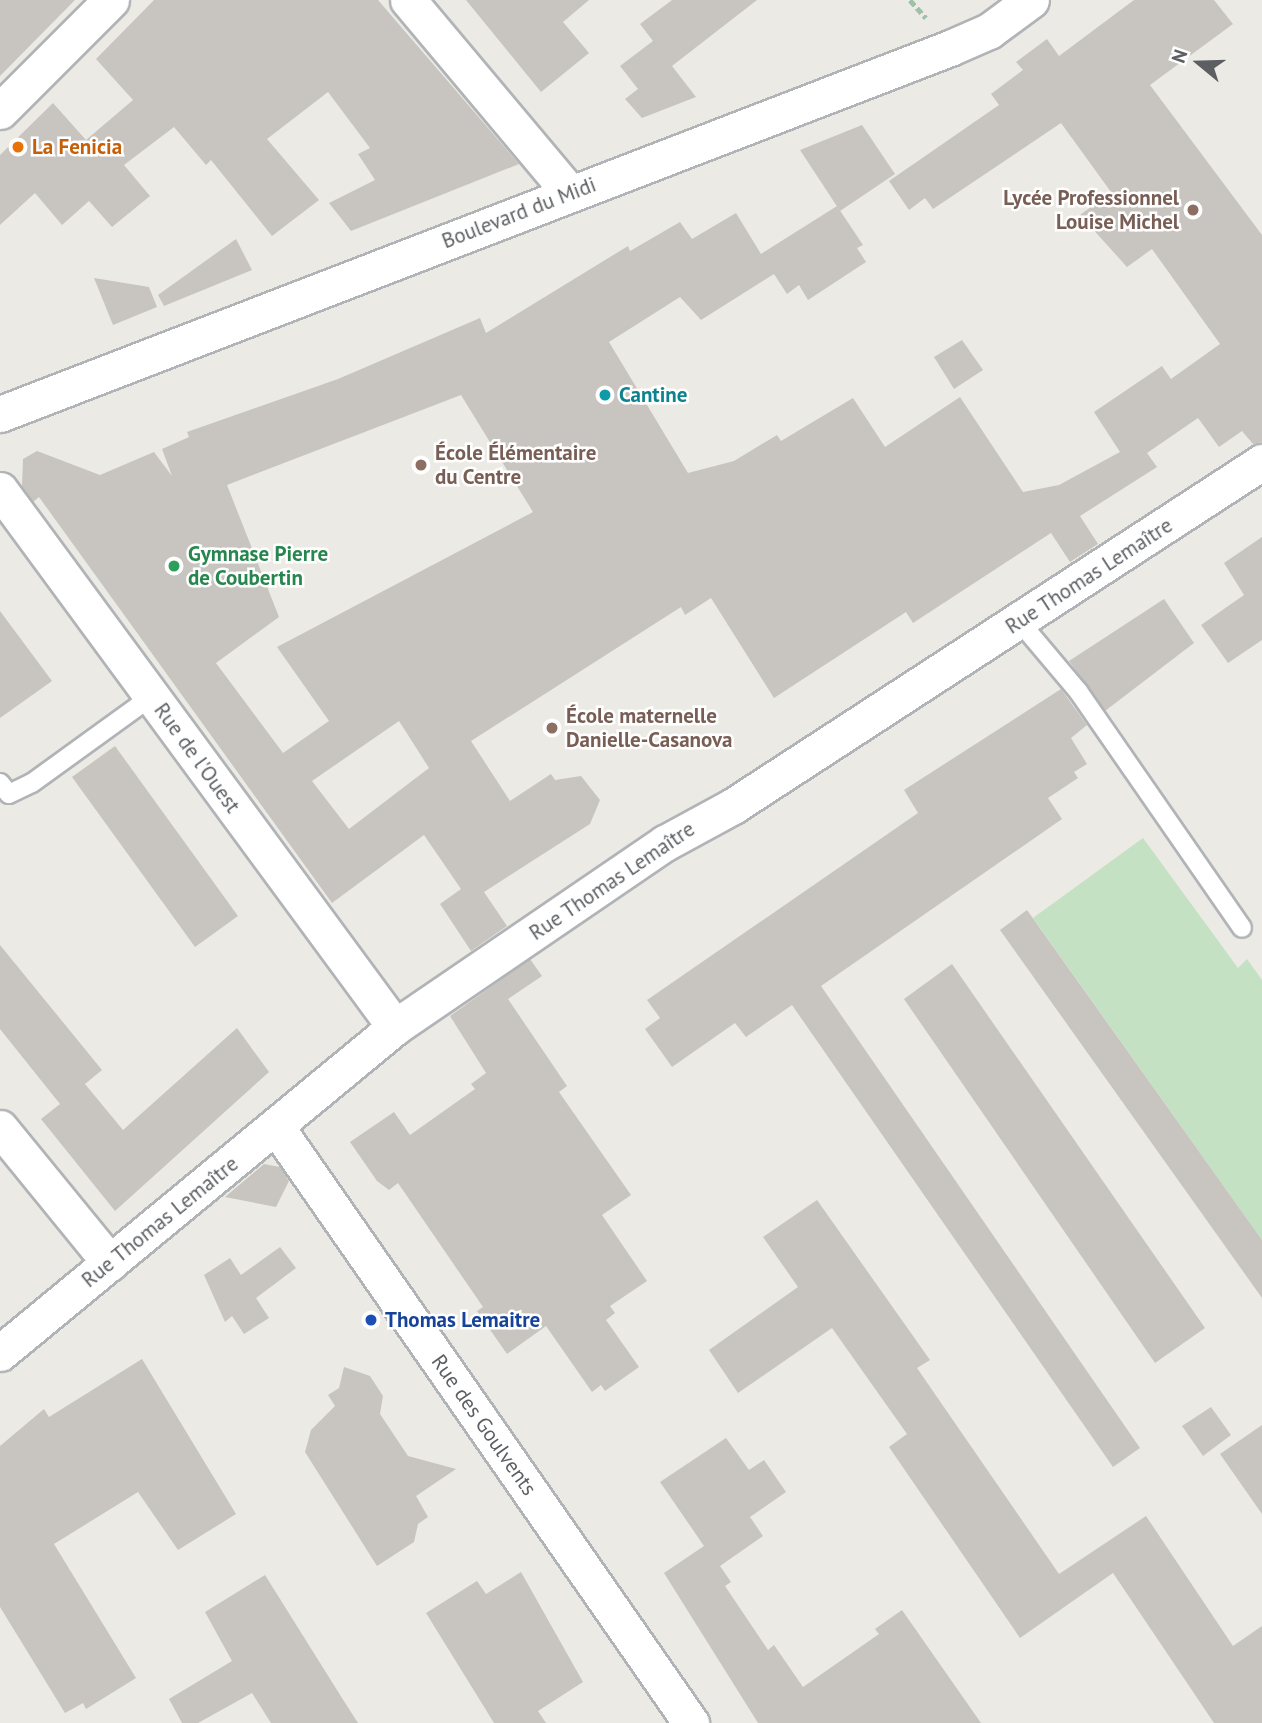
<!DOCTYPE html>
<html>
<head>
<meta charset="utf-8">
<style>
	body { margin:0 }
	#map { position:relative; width:1262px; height:1723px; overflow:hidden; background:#eceae4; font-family:"PT Sans",sans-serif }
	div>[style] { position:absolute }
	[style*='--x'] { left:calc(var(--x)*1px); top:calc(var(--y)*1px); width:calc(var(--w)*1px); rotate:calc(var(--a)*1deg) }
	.green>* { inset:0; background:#c4e1c3 }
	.building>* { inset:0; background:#c8c5c0 }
	.path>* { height:4.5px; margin-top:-2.25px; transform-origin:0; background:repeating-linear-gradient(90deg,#9dc1a7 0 7px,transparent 0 10.5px) }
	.roads { filter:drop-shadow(2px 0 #b1b4b7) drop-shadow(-2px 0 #b1b4b7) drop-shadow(0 2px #b1b4b7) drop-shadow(0 -2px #b1b4b7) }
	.lane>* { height:18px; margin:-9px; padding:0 9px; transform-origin:9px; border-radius:9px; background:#fff }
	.street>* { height:35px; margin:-17.5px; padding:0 17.5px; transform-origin:17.5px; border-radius:17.5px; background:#fff }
	.dots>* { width:19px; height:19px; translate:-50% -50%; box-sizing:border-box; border:4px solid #fff; border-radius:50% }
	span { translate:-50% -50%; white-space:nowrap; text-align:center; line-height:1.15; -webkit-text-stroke:5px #fff; paint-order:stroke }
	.food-label { font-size:21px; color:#c56008; font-weight:700 }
	.left { translate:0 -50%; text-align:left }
	.education-label { font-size:21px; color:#785e54; font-weight:700 }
	.right { translate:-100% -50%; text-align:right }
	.street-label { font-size:21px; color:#5c5f62 }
	.culture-label { font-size:21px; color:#0d838f; font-weight:700 }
	.leisure-label { font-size:21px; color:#27864d; font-weight:700 }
	.transit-label { font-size:21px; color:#164399; font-weight:700 }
	.north { position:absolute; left:1164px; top:28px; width:70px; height:70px; -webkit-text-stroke:5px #fff; paint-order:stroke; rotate:289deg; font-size:19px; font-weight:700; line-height:28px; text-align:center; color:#5c5f62 }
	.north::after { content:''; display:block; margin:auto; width:24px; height:32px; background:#5c5f62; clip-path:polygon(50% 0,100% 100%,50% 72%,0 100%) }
</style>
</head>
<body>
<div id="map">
	<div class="green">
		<i style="clip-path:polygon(1143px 838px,1238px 968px,1247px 959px,1262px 980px,1262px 1240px,1033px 918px)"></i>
	</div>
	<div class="building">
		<i style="clip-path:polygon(0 0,75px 0,0 76px)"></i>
		<i style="clip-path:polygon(154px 0,378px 0,519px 164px,351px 231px,329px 203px,375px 180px,358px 154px,370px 148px,328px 92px,267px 139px,319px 200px,272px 236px,211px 160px,206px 165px,174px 127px,124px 165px,150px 196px,112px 227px,89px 201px,62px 225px,35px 193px,0 225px,0 155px,53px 103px,86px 140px,133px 100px,96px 59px)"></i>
		<i style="clip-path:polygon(466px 0,589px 0,563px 22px,589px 53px,541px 92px)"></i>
		<i style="clip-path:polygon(672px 0,757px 0,672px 66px,696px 97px,642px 118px,625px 99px,638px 89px,620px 66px,653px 41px,640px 24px)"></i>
		<i style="clip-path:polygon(evenodd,1134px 0,1214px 0,1233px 24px,1150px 85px,1262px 235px,1262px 442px,1253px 444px,1242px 431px,1219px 447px,1198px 418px,1147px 453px,1157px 467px,1080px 516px,1098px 544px,1070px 562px,1051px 533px,913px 623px,906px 612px,774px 698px,711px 598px,685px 615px,681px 607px,471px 741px,510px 801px,551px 774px,555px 780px,581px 776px,600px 800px,590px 824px,484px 892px,507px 926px,471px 951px,440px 904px,461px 889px,424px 835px,332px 903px,39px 497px,33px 502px,22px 486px,23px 459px,37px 451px,100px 475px,154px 452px,172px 476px,162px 449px,189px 437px,187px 432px,338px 379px,480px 318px,486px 333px,628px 246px,630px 251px,680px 222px,692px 239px,736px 213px,761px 254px,837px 206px,863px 245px,857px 248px,866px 262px,808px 300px,799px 285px,787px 294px,774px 274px,701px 320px,680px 297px,609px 342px,688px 473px,734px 461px,777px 435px,781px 441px,853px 398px,885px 447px,960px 397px,1023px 492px,1059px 485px,1120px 452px,1094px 412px,1162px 366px,1171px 379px,1220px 344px,1152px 249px,1127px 267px,1080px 215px,1111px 192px,1061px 123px,933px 209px,925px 198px,909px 210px,889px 181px,999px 105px,991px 94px,1023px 70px,1016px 62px,1047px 39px,1059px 56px,1134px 0,461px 395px,533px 512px,277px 647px,329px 721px,283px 753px,216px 663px,279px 617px,227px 485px,461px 395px,1134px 0,399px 721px,429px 768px,349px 829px,312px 781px,399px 721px)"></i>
		<i style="clip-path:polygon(862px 125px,895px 174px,840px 211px,800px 150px)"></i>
		<i style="clip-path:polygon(236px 239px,252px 270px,164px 306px,158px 295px)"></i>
		<i style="clip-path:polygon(94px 278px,149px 287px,157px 307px,113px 325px)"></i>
		<i style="clip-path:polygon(962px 340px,983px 370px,954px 389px,934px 357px)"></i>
		<i style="clip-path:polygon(1262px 537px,1262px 640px,1228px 663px,1201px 625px,1244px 595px,1224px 563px)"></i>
		<i style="clip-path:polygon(1164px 599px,1194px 643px,1105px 711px,1069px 661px)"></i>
		<i style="clip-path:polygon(0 611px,52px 681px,0 718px)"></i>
		<i style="clip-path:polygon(1061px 689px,1087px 725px,1071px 738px,1087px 764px,1074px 772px,1078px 778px,1048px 798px,1062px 819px,821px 986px,1140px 1448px,1113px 1467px,792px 1005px,746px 1037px,735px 1023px,672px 1067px,645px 1029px,660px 1018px,647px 1000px,918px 813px,904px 790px)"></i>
		<i style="clip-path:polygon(115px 746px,238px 916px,195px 947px,72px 777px)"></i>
		<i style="clip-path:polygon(1027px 910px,1262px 1240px,1262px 1298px,1000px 930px)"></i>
		<i style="clip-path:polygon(0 945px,102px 1070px,85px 1084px,123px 1130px,237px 1028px,269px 1072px,115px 1211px,41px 1119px,60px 1104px,0 1029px)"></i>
		<i style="clip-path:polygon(530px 959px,542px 976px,508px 999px,567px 1086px,559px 1092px,631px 1195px,602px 1215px,647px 1281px,610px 1306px,615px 1313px,606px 1320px,639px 1367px,605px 1391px,601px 1385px,592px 1392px,546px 1326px,507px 1354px,477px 1311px,483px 1307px,398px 1183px,389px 1190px,377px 1181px,350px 1142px,394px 1112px,410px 1135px,475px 1089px,471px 1084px,486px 1073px,450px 1016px)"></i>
		<i style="clip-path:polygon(952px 964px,1205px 1328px,1155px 1363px,904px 999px)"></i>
		<i style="clip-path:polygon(264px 1164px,280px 1167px,289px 1181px,276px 1207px,225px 1197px)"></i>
		<i style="clip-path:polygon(817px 1200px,930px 1360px,917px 1368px,1059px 1574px,1146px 1516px,1233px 1646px,1262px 1626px,1262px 1723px,1214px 1723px,1113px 1573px,1020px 1638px,889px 1447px,907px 1434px,832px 1328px,738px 1393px,709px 1350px,798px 1287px,763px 1237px)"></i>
		<i style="clip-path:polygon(280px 1247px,296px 1268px,256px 1298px,269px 1318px,244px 1334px,232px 1316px,225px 1322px,204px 1275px,230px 1258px,241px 1275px)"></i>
		<i style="clip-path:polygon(142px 1359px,236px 1514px,178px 1550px,138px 1492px,54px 1544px,136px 1678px,86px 1709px,83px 1703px,65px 1713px,0 1607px,0 1446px,44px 1409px,49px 1417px)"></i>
		<i style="clip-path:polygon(344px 1367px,370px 1376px,383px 1396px,380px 1414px,408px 1456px,456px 1469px,416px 1496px,428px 1517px,418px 1524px,414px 1542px,377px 1566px,305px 1452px,311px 1430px,335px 1406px,328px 1395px,339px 1388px)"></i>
		<i style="clip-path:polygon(1211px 1407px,1231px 1435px,1203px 1456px,1182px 1426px)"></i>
		<i style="clip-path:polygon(1262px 1425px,1262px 1514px,1220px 1454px)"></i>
		<i style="clip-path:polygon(726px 1438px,749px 1470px,764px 1460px,786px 1492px,750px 1517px,763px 1536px,720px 1566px,731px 1582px,725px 1586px,768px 1650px,774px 1645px,803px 1687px,879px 1634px,875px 1629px,902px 1610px,981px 1723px,758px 1723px,664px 1573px,704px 1546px,660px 1482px)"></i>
		<i style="clip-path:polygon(521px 1572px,583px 1682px,538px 1711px,546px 1723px,494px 1723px,426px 1613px,477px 1581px,486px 1594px)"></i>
		<i style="clip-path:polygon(265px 1575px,342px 1698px,358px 1723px,271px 1723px,252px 1693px,198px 1723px,182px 1723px,169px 1699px,232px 1661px,205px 1612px)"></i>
	</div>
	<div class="path">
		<i style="--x:910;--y:0;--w:24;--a:48"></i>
	</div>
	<div class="roads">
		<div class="lane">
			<i style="--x:1019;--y:621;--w:92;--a:49.9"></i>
			<i style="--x:1078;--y:691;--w:288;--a:55.3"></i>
			<i style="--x:0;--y:783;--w:14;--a:51"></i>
			<i style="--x:9;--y:794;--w:25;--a:-26"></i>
			<i style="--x:32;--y:783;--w:148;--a:-35.9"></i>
		</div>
		<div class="street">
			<i style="--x:408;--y:0;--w:252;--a:50"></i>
			<i style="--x:0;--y:111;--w:157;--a:-45"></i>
			<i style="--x:0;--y:414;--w:1018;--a:-21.07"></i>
			<i style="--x:950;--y:48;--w:43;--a:-23.6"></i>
			<i style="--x:989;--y:31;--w:52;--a:-36.4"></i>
			<i style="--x:0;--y:490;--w:667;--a:53.66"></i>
			<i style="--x:0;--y:1128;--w:174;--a:50.8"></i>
			<i style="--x:277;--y:1128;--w:725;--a:55.17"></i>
			<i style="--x:0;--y:1353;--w:512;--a:-39.53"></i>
			<i style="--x:395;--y:1027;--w:327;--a:-34.3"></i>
			<i style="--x:665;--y:843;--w:77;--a:-28.6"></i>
			<i style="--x:733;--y:806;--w:631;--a:-33.04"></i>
		</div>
	</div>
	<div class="dots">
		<i style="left:18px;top:147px;background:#e8710a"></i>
		<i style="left:1193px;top:210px;background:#8d6e63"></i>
		<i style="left:605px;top:395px;background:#0f9aa8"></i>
		<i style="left:421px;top:465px;background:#8d6e63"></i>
		<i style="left:174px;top:566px;background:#2e9e5b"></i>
		<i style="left:552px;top:728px;background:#8d6e63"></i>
		<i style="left:371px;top:1320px;background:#1a4fb4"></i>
	</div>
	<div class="food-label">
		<span class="left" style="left:32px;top:147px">La Fenicia</span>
	</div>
	<div class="education-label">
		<span class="right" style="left:1179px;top:210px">Lycée Professionnel<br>Louise Michel</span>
		<span class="left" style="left:435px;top:465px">École Élémentaire<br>du Centre</span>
		<span class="left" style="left:566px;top:728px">École maternelle<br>Danielle-Casanova</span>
	</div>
	<div class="street-label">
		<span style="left:519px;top:213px;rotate:-21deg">Boulevard du Midi</span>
		<span style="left:1089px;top:576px;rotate:-33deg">Rue Thomas Lemaître</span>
		<span style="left:197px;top:758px;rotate:54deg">Rue de l'Ouest</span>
		<span style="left:612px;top:881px;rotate:-34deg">Rue Thomas Lemaître</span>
		<span style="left:160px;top:1222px;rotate:-39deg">Rue Thomas Lemaître</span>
		<span style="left:484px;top:1425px;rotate:55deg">Rue des Goulvents</span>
	</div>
	<div class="culture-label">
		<span class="left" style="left:619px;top:395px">Cantine</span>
	</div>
	<div class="leisure-label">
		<span class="left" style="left:188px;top:566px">Gymnase Pierre<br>de Coubertin</span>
	</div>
	<div class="transit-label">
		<span class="left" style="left:385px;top:1320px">Thomas Lemaitre</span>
	</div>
	<div class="north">N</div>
</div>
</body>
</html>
